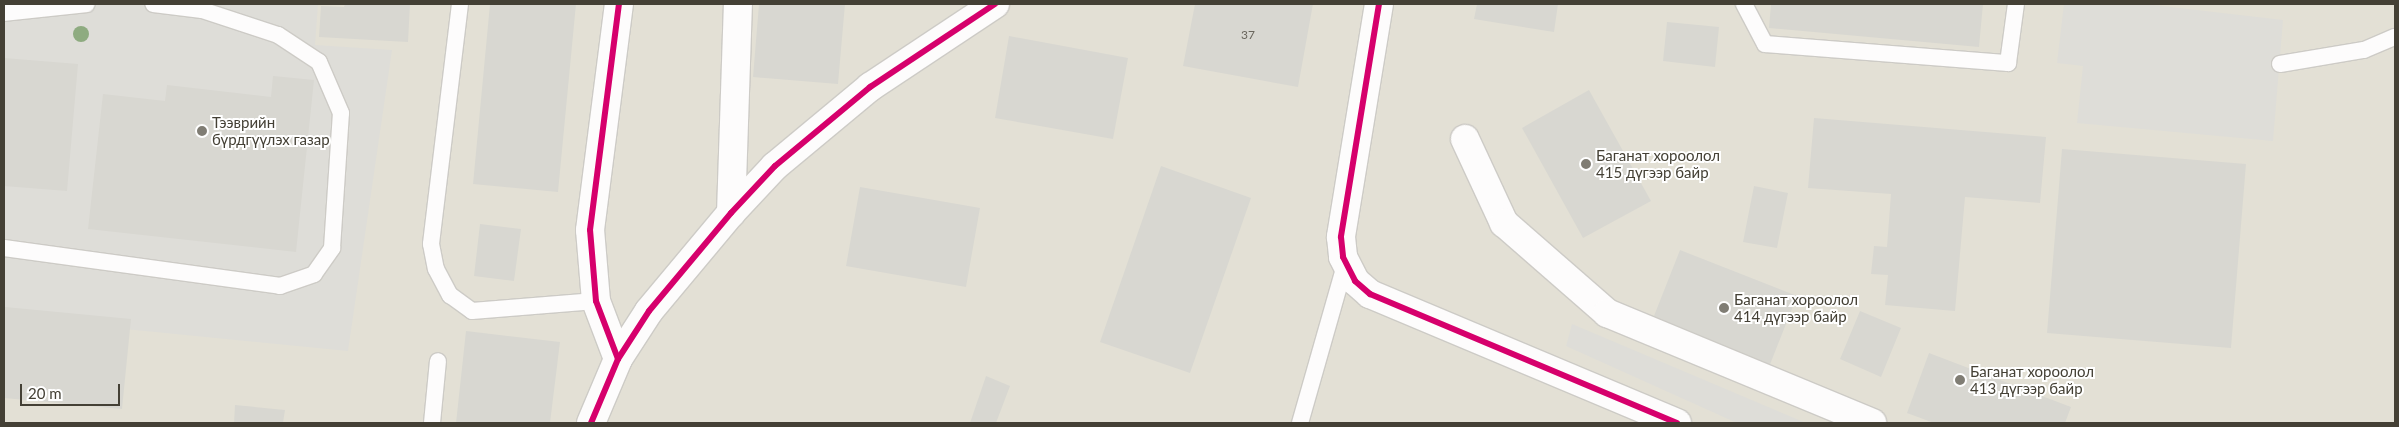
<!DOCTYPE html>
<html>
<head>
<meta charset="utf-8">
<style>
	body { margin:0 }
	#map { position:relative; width:2399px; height:427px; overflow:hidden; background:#efeee8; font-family:Lato,sans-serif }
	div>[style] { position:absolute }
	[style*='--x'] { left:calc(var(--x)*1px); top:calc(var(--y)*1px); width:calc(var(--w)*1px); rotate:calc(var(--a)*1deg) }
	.residential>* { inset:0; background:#e3e0d5 }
	.parking>* { inset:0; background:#deddd8 }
	.building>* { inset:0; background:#d8d7d1 }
	.roads { filter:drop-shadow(1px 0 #cdcbc6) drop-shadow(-1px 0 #cdcbc6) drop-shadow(0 1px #cdcbc6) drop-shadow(0 -1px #cdcbc6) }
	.service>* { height:16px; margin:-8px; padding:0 8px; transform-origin:8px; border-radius:8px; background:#fdfcfc }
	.minor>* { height:28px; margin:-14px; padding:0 14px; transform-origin:14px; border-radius:14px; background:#fdfcfc }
	.cycleway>* { height:6px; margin:-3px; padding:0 3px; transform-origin:3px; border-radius:3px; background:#d6006c }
	.trees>* { width:16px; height:16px; margin:-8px; border-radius:50%; background:#8eab80 }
	.dots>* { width:14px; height:14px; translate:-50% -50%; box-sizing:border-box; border:2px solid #fff; border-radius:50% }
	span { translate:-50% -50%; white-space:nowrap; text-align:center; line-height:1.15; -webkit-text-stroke:4px #fff; paint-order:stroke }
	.number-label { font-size:12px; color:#6a665d }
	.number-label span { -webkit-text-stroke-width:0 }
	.poi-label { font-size:15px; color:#444035 }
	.left { translate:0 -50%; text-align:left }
	.frame { position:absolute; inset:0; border:5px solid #444035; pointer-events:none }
	.scale { position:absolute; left:20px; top:384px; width:100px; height:22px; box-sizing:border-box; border:2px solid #444035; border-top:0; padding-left:6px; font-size:15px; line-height:18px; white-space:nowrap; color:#444035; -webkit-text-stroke:4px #fff; paint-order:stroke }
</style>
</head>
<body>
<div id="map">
	<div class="residential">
		<i style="clip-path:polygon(4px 4px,2395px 4px,2395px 423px,4px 423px)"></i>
	</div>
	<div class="parking">
		<i style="clip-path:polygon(4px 4px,318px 4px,315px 45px,392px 50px,348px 351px,4px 317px)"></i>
		<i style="clip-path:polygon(2064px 4px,2145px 4px,2283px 20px,2273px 141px,2077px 123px,2083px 66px,2057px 63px)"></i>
		<i style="clip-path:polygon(1572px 324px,1806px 423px,1737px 423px,1566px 346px)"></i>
	</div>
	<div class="building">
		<i style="clip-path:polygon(345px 4px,410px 4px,408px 42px,319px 37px,321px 6px,344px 7px)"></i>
		<i style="clip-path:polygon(490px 4px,576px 4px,558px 192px,473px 184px)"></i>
		<i style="clip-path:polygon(759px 4px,845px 4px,838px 84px,753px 77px)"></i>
		<i style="clip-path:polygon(1195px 4px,1313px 4px,1298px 87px,1183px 66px)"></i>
		<i style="clip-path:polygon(1477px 4px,1558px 4px,1554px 32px,1474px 19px)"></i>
		<i style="clip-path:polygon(1771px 4px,1983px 4px,1979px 47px,1769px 28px)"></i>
		<i style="clip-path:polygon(1667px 22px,1719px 27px,1715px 67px,1663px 61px)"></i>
		<i style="clip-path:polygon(1009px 36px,1128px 58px,1113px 139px,995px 118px)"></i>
		<i style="clip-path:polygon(4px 58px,78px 64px,67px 191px,4px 186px)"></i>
		<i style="clip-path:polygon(273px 76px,314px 80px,296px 252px,88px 229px,103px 94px,165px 101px,167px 85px,271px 97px)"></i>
		<i style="clip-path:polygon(1589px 90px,1651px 201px,1583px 238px,1522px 128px)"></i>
		<i style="clip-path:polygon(1814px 118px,2046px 137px,2040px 203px,1965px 197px,1955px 311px,1885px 305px,1888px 275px,1871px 274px,1874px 246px,1887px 247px,1891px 194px,1808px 188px)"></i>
		<i style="clip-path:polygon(2062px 149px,2246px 164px,2231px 348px,2047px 333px)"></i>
		<i style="clip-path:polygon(1161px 166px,1251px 198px,1190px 373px,1100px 342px)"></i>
		<i style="clip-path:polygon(1754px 186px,1788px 193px,1777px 248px,1743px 242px)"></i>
		<i style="clip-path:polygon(860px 187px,980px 208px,966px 287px,846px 266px)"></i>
		<i style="clip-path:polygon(480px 224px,521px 229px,514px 281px,474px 276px)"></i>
		<i style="clip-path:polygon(1680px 250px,1797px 296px,1769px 367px,1652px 321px)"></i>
		<i style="clip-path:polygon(5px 307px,131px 319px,122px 409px,4px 398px)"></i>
		<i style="clip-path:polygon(1860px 311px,1901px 328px,1881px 377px,1840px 359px)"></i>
		<i style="clip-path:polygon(466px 331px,560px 342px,550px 423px,456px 423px)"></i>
		<i style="clip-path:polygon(1929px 353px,2071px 407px,2065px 423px,1934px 423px,1907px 413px)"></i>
		<i style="clip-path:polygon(986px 376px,1010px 386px,996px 423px,970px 423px)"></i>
		<i style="clip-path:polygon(235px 405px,285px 410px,283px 423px,234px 423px)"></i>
	</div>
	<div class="roads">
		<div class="service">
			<i style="--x:460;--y:4;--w:242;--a:96.9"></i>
			<i style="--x:431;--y:244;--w:25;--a:79"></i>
			<i style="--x:436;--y:269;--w:30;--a:62"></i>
			<i style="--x:450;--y:295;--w:27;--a:36"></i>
			<i style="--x:472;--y:311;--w:124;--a:-4.6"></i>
			<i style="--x:1744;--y:4;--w:45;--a:62.3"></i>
			<i style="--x:1765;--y:44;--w:244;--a:4.5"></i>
			<i style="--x:2008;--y:63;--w:60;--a:-82.3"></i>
			<i style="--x:4;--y:13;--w:83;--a:-6.2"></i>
			<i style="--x:2280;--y:64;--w:85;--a:-9.5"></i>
			<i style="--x:2364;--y:50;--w:34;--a:-23"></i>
			<i style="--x:4;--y:248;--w:279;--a:7.8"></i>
			<i style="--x:280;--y:286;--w:36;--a:-19"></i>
			<i style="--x:314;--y:274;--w:32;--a:-55"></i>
			<i style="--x:332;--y:248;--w:135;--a:-86.2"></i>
			<i style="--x:341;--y:113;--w:56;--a:-113.3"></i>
			<i style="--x:319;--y:62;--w:49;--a:-146.6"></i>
			<i style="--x:278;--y:35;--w:80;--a:-161.8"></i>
			<i style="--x:202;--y:10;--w:49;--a:-173"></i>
			<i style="--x:432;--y:423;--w:62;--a:-84.5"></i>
			<i style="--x:1300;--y:423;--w:164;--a:-74.1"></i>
		</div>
		<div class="minor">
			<i style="--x:1379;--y:4;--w:236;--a:99.3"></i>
			<i style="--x:1341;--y:237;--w:20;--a:84"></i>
			<i style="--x:1343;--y:257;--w:27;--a:63"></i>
			<i style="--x:1355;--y:281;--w:20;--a:41"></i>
			<i style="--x:1370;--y:294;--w:333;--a:22.8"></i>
			<i style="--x:1465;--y:139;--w:93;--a:65.1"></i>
			<i style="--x:1504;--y:223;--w:137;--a:41.1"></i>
			<i style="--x:1607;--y:313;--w:287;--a:22.5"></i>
			<i style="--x:731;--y:213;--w:209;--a:-88.1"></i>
			<i style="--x:618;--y:359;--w:62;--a:-110.8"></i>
			<i style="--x:596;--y:301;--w:71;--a:-94.8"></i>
			<i style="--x:590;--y:230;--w:228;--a:-82.7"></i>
			<i style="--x:591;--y:423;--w:69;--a:-67.1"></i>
			<i style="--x:618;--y:359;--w:57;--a:-57.1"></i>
			<i style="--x:649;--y:311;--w:128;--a:-50.1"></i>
			<i style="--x:731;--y:213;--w:64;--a:-46.9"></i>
			<i style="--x:775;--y:166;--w:124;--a:-39.7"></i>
			<i style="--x:870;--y:87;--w:150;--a:-33.6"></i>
		</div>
	</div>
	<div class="cycleway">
		<i style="--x:1379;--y:4;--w:236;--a:99.3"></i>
		<i style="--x:1341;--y:237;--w:20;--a:84"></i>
		<i style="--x:1343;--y:257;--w:27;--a:63"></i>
		<i style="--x:1355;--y:281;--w:20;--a:41"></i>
		<i style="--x:1370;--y:294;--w:333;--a:22.8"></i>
		<i style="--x:618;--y:359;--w:62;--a:-110.8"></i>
		<i style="--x:596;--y:301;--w:71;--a:-94.8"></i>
		<i style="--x:590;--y:230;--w:228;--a:-82.7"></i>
		<i style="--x:591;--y:423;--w:69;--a:-67.1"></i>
		<i style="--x:618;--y:359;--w:57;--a:-57.1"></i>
		<i style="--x:649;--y:311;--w:128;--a:-50.1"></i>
		<i style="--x:731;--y:213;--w:64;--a:-46.9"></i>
		<i style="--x:775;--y:166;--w:124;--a:-39.7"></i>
		<i style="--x:870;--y:87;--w:150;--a:-33.6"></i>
	</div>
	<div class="trees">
		<i style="left:81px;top:34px"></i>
	</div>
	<div class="dots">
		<i style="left:202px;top:131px;background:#807d74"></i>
		<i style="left:1586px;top:164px;background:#807d74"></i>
		<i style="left:1724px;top:308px;background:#807d74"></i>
		<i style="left:1960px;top:380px;background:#807d74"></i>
	</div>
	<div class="number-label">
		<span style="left:1248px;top:35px">37</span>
	</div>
	<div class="poi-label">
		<span class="left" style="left:212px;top:131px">Тээврийн<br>бүрдгүүлэх газар</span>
		<span class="left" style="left:1596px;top:164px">Баганат хороолол<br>415 дүгээр байр</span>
		<span class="left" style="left:1734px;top:308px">Баганат хороолол<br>414 дүгээр байр</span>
		<span class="left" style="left:1970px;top:380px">Баганат хороолол<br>413 дүгээр байр</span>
	</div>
	<div class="frame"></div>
	<div class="scale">20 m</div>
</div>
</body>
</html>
